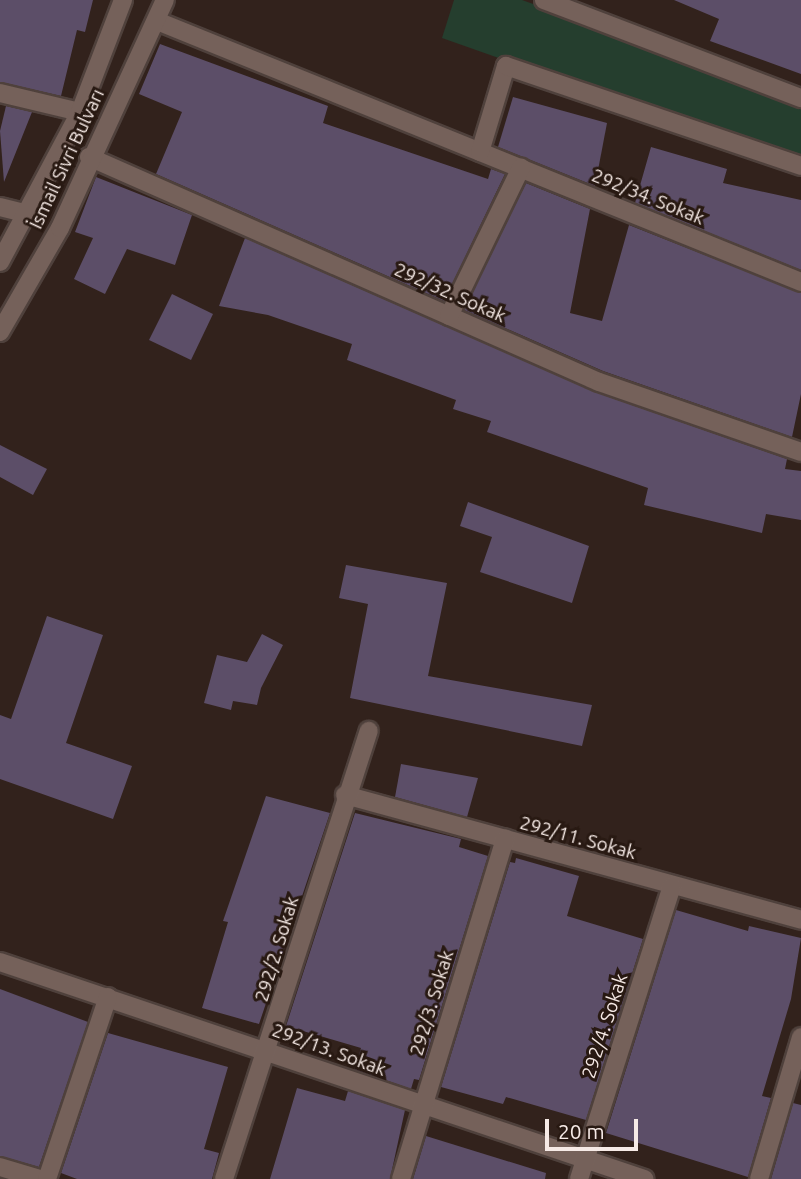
<!DOCTYPE html>
<html>
<head>
<meta charset="utf-8">
<style>
	body { margin:0 }
	#map { position:relative; width:801px; height:1179px; overflow:hidden; background:#32221c; font-family:Ubuntu,sans-serif }
	div>[style] { position:absolute }
	[style*='--x'] { left:calc(var(--x)*1px); top:calc(var(--y)*1px); width:calc(var(--w)*1px); rotate:calc(var(--a)*1deg) }
	.green>* { inset:0; background:#253e2e }
	.building>* { inset:0; background:#5c4e68 }
	.roads { filter:drop-shadow(2px 0 #4f413c) drop-shadow(-2px 0 #4f413c) drop-shadow(0 2px #4f413c) drop-shadow(0 -2px #4f413c) }
	.street>* { height:18px; margin:-9px; padding:0 9px; transform-origin:9px; border-radius:9px; background:#75615a }
	.secondary>* { height:18px; margin:-9px; padding:0 9px; transform-origin:9px; border-radius:9px; background:#75615a }
	span { translate:-50% -50%; white-space:nowrap; text-align:center; line-height:1.15; -webkit-text-stroke:6px #281912; paint-order:stroke }
	.street-label { font-size:19px; color:#f6eae6 }
	.scale { position:absolute; left:545px; top:1119px; width:93px; height:32px; box-sizing:border-box; border:4px solid #f6eae6; border-top:0; padding-left:9px; font-size:21px; line-height:24px; white-space:nowrap; color:#f6eae6; -webkit-text-stroke:5px #281912; paint-order:stroke }
</style>
</head>
<body>
<div id="map">
	<div class="green">
		<i style="clip-path:polygon(454px 0,522px 0,801px 99px,801px 165px,442px 38px)"></i>
	</div>
	<div class="building">
		<i style="clip-path:polygon(0 0,93px 0,85px 32px,77px 30px,61px 96px,0 82px)"></i>
		<i style="clip-path:polygon(674px 0,801px 0,801px 74px,710px 41px,719px 19px)"></i>
		<i style="clip-path:polygon(160px 44px,328px 106px,323px 123px,488px 179px,491px 169px,505px 174px,444px 301px,156px 174px,182px 112px,139px 94px)"></i>
		<i style="clip-path:polygon(513px 97px,607px 123px,595px 186px,498px 147px)"></i>
		<i style="clip-path:polygon(6px 106px,32px 112px,4px 182px,0 131px)"></i>
		<i style="clip-path:polygon(651px 147px,727px 169px,723px 183px,801px 200px,801px 270px,635px 203px)"></i>
		<i style="clip-path:polygon(96px 177px,192px 215px,175px 265px,127px 249px,105px 294px,74px 279px,93px 238px,75px 232px)"></i>
		<i style="clip-path:polygon(526px 183px,590px 209px,570px 313px,602px 321px,629px 225px,801px 293px,801px 394px,792px 437px,603px 371px,464px 310px)"></i>
		<i style="clip-path:polygon(245px 238px,595px 392px,787px 459px,785px 469px,801px 471px,801px 520px,766px 514px,762px 533px,644px 505px,648px 488px,487px 432px,491px 421px,453px 409px,456px 400px,347px 360px,352px 344px,268px 315px,219px 306px)"></i>
		<i style="clip-path:polygon(172px 294px,213px 314px,191px 360px,149px 340px)"></i>
		<i style="clip-path:polygon(0 445px,47px 469px,33px 495px,0 477px)"></i>
		<i style="clip-path:polygon(468px 502px,589px 546px,572px 603px,480px 572px,492px 537px,460px 526px)"></i>
		<i style="clip-path:polygon(346px 565px,447px 583px,428px 676px,592px 705px,582px 746px,350px 698px,368px 604px,339px 598px)"></i>
		<i style="clip-path:polygon(47px 616px,103px 635px,66px 743px,132px 766px,113px 819px,0 779px,0 715px,11px 719px)"></i>
		<i style="clip-path:polygon(262px 634px,283px 645px,261px 688px,257px 705px,233px 701px,231px 710px,204px 703px,217px 655px,247px 662px)"></i>
		<i style="clip-path:polygon(401px 764px,478px 778px,467px 817px,395px 797px)"></i>
		<i style="clip-path:polygon(266px 796px,330px 813px,259px 1024px,202px 1008px,228px 922px,223px 921px)"></i>
		<i style="clip-path:polygon(355px 813px,461px 839px,459px 847px,488px 856px,419px 1080px,414px 1079px,411px 1089px,354px 1069px,361px 1048px,286px 1026px)"></i>
		<i style="clip-path:polygon(516px 858px,579px 876px,567px 916px,643px 939px,586px 1120px,506px 1097px,503px 1104px,441px 1087px,510px 862px,515px 863px)"></i>
		<i style="clip-path:polygon(676px 910px,748px 931px,749px 926px,801px 938px,791px 999px,762px 1096px,771px 1098px,748px 1177px,606px 1133px)"></i>
		<i style="clip-path:polygon(0 989px,88px 1022px,39px 1167px,0 1156px)"></i>
		<i style="clip-path:polygon(108px 1033px,228px 1067px,204px 1149px,219px 1153px,212px 1179px,77px 1179px,61px 1173px)"></i>
		<i style="clip-path:polygon(297px 1088px,345px 1101px,348px 1091px,405px 1110px,390px 1179px,270px 1179px)"></i>
		<i style="clip-path:polygon(793px 1103px,801px 1105px,801px 1179px,771px 1179px)"></i>
		<i style="clip-path:polygon(426px 1136px,546px 1173px,545px 1179px,413px 1179px)"></i>
	</div>
	<div class="roads">
		<div class="street">
			<i style="--x:544;--y:0;--w:275;--a:20.9"></i>
			<i style="--x:157;--y:21;--w:695;--a:22.06"></i>
			<i style="--x:0;--y:93;--w:82;--a:13.4"></i>
			<i style="--x:480;--y:152;--w:90;--a:-73.2"></i>
			<i style="--x:506;--y:66;--w:311;--a:18.7"></i>
			<i style="--x:89;--y:157;--w:557;--a:23.81"></i>
			<i style="--x:599;--y:382;--w:214;--a:19.1"></i>
			<i style="--x:0;--y:207;--w:30;--a:14"></i>
			<i style="--x:449;--y:316;--w:165;--a:-64.1"></i>
			<i style="--x:345;--y:795;--w:473;--a:15.3"></i>
			<i style="--x:0;--y:962;--w:680;--a:18.62"></i>
			<i style="--x:0;--y:1167;--w:42;--a:16.7"></i>
			<i style="--x:47;--y:1179;--w:192;--a:-71.5"></i>
			<i style="--x:224;--y:1179;--w:471;--a:-72.1"></i>
			<i style="--x:401;--y:1179;--w:356;--a:-73"></i>
			<i style="--x:579;--y:1179;--w:308;--a:-72.4"></i>
			<i style="--x:759;--y:1179;--w:148;--a:-73.5"></i>
		</div>
		<div class="secondary">
			<i style="--x:0;--y:262;--w:170;--a:-61.9"></i>
			<i style="--x:80;--y:112;--w:120;--a:-69"></i>
			<i style="--x:0;--y:332;--w:120;--a:-60"></i>
			<i style="--x:60;--y:228;--w:251;--a:-65.3"></i>
		</div>
	</div>
	<div class="street-label">
		<span style="left:67px;top:159px;rotate:-65deg">İsmail Sivri Bulvarı</span>
		<span style="left:648px;top:197px;rotate:22deg">292/34. Sokak</span>
		<span style="left:450px;top:293px;rotate:24deg">292/32. Sokak</span>
		<span style="left:578px;top:838px;rotate:15deg">292/11. Sokak</span>
		<span style="left:277px;top:949px;rotate:-73deg">292/2. Sokak</span>
		<span style="left:432px;top:1003px;rotate:-73deg">292/3. Sokak</span>
		<span style="left:605px;top:1026px;rotate:-72deg">292/4. Sokak</span>
		<span style="left:329px;top:1050px;rotate:20deg">292/13. Sokak</span>
	</div>
	<div class="scale">20 m</div>
</div>
</body>
</html>
